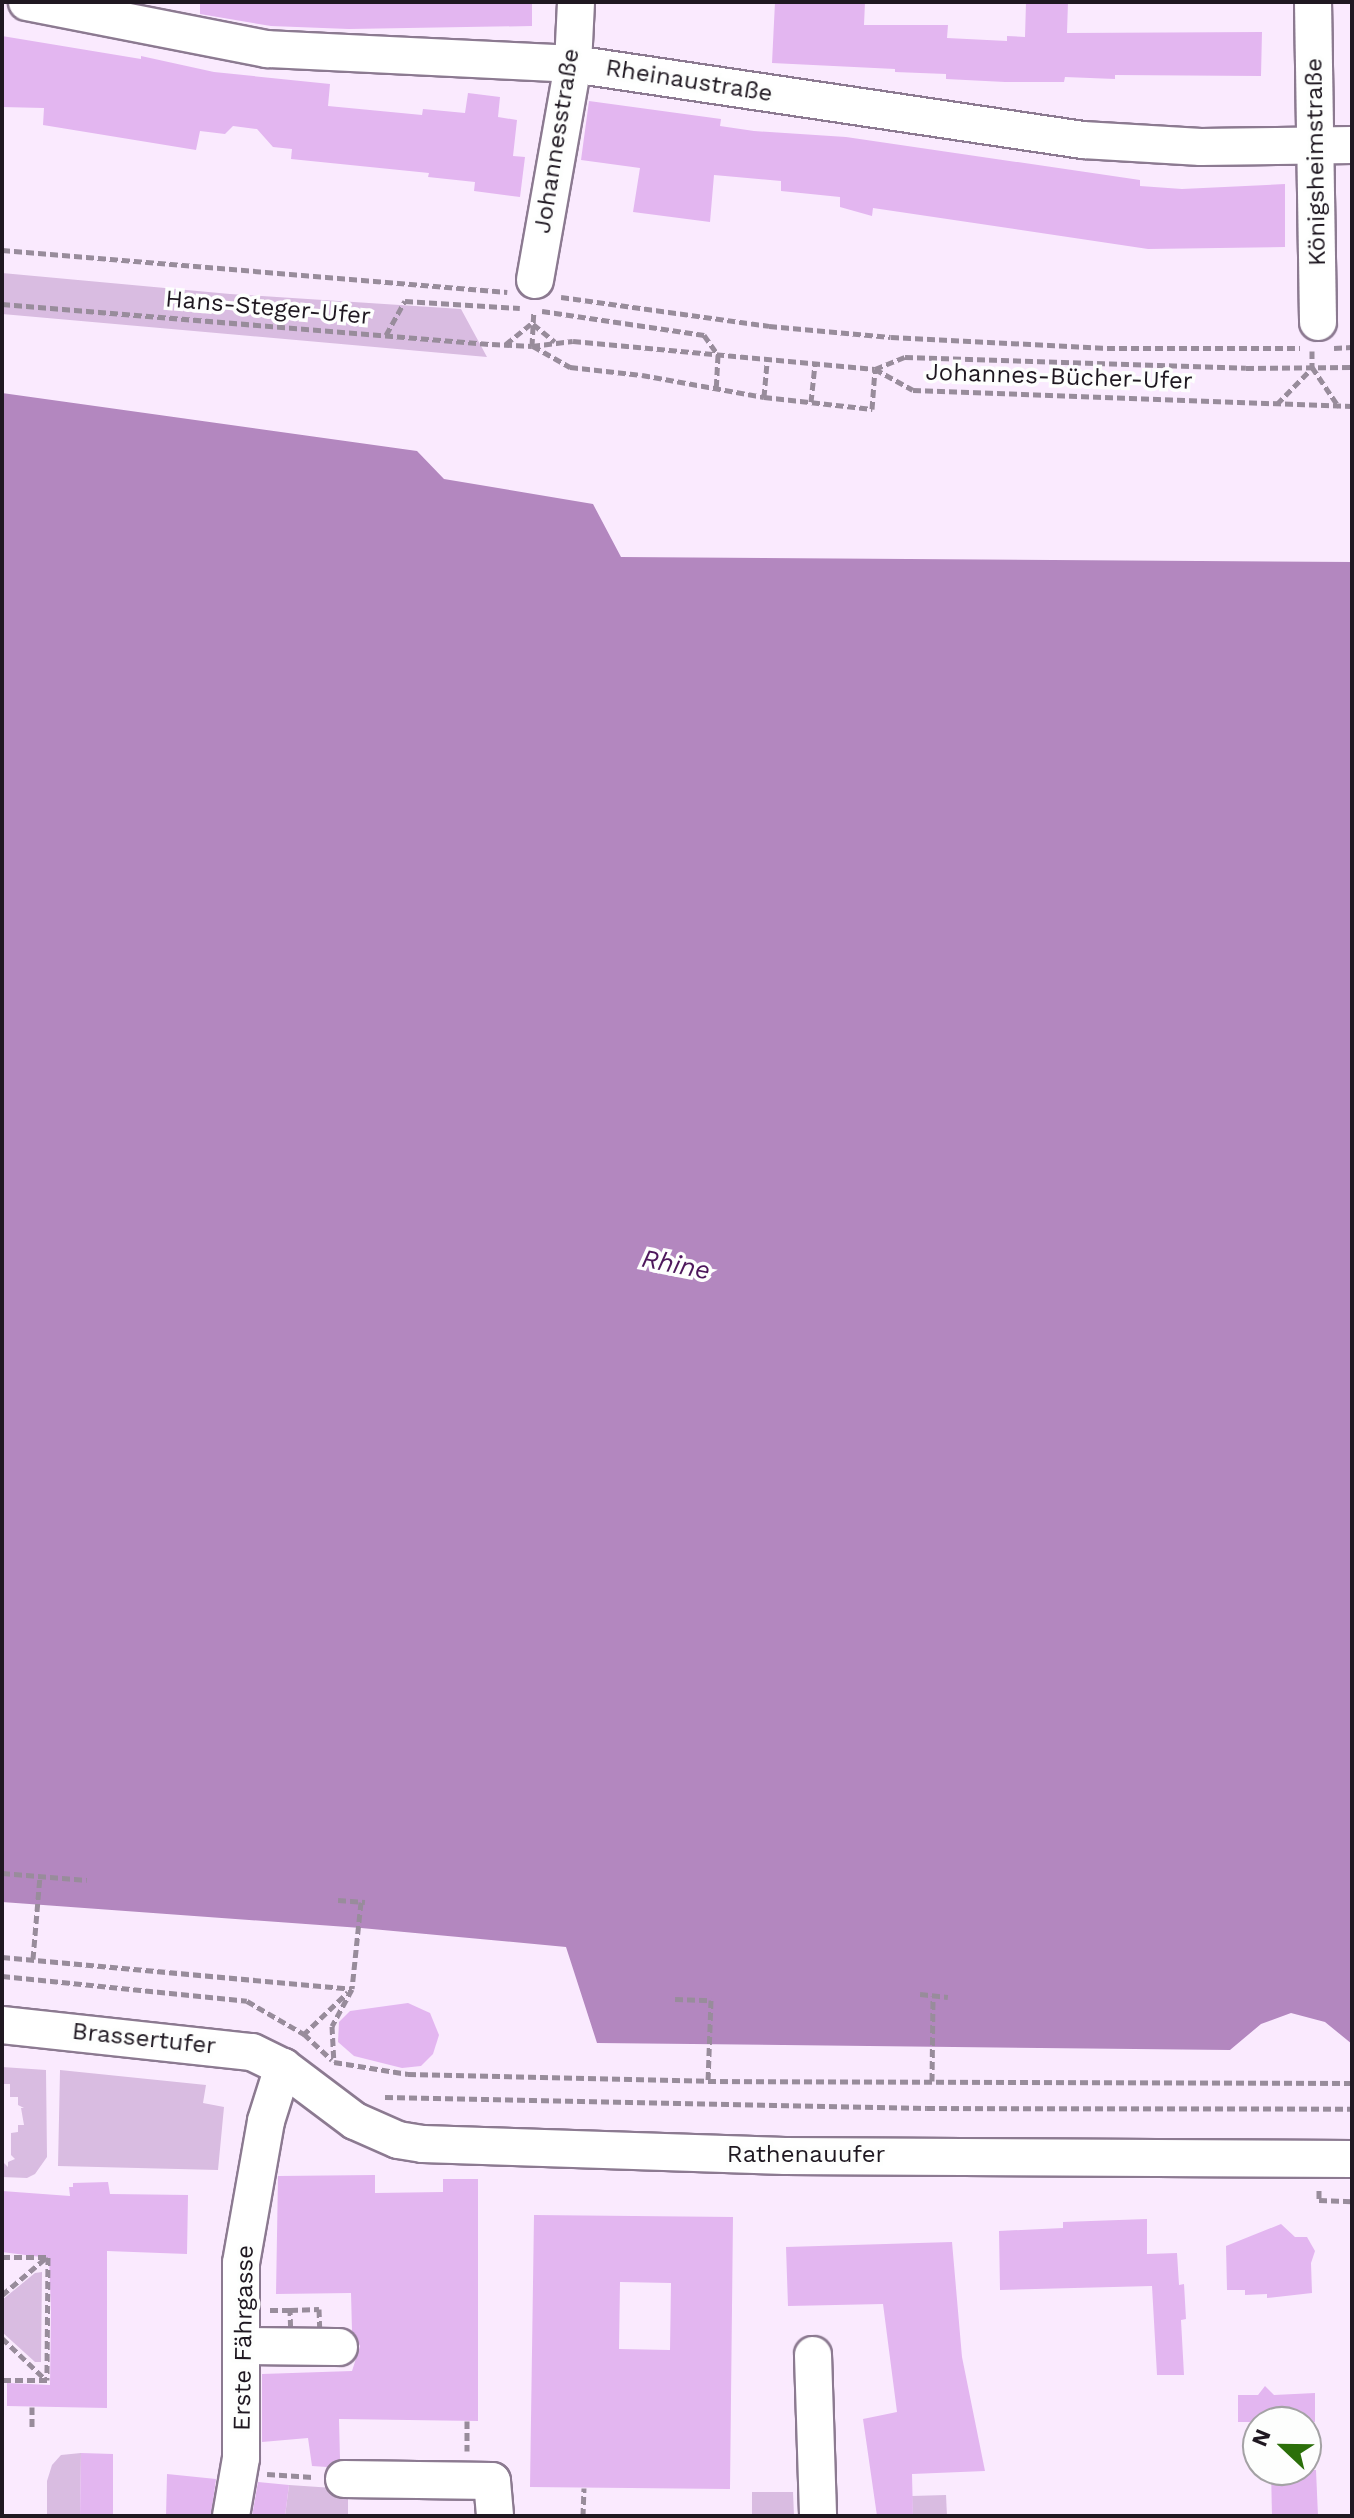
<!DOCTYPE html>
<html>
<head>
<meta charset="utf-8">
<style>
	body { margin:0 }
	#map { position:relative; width:1354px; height:2518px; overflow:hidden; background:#faeafe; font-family:"Work Sans",sans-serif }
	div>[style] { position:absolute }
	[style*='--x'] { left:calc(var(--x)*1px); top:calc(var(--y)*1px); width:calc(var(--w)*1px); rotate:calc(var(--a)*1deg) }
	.green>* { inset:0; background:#d9bce1 }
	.water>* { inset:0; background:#b387bf }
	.building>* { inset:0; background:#e3b6f0 }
	.path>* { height:5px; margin-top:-2.5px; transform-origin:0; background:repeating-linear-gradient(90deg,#988c9b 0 8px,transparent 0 12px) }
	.roads { filter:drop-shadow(2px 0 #8c7a91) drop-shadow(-2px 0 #8c7a91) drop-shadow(0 2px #8c7a91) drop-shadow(0 -2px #8c7a91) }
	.minor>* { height:36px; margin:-18px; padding:0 18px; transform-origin:18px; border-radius:18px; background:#fff }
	span { translate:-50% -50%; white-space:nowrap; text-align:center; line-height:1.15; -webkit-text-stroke:7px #fdfefd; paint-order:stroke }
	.street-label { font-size:24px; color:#1f1821 }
	.water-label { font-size:26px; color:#4d175b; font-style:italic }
	.frame { position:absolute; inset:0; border:4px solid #1f1821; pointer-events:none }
	.north { position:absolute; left:1242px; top:2406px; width:80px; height:80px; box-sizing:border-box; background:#fdfefd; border:2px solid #a4a2a5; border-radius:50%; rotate:292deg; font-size:22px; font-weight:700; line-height:32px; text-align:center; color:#1f1821 }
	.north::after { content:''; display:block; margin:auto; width:28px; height:36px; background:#2b6f0a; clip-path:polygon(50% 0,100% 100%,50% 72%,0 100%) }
</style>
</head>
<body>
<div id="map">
	<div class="green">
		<i style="clip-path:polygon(2px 273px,230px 294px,461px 309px,487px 357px,2px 314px)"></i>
		<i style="clip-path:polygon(2px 2067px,46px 2070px,47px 2157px,35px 2174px,27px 2178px,2px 2177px,2px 2161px,8px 2167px,8px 2162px,15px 2159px,11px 2155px,11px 2133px,18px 2132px,18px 2125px,24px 2125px,21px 2108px,24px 2108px,18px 2105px,18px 2097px,10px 2097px,10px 2084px,2px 2084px)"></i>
		<i style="clip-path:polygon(60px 2070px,206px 2085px,203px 2103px,224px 2107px,218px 2170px,58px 2166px)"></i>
		<i style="clip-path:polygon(42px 2272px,41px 2362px,35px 2362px,2px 2332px,2px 2300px,35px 2273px)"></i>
		<i style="clip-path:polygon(81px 2453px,80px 2516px,47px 2516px,47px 2481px,52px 2465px,61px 2455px)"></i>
		<i style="clip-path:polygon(289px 2485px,348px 2489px,348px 2516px,285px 2516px)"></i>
		<i style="clip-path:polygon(752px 2492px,793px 2492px,794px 2516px,752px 2516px)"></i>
		<i style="clip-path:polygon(946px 2495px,947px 2516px,913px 2516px,912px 2496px)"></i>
	</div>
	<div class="water">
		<i style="clip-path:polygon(2px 393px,417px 451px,444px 479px,593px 504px,621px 557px,1352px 562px,1352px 2044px,1325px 2022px,1291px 2013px,1261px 2024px,1230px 2050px,597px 2043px,566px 1947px,361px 1928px,2px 1902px)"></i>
	</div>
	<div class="building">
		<i style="clip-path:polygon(200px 2px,532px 2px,532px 26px,349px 29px,271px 26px,200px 14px)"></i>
		<i style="clip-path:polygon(775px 2px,865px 2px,864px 25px,948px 25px,947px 38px,1007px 41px,1007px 36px,1025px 37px,1026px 2px,1068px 2px,1067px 33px,1262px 32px,1261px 76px,1115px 75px,1115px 79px,1065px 77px,1064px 82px,1005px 82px,946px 79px,946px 74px,895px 72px,895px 69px,772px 63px)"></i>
		<i style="clip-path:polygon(2px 36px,141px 59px,141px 56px,214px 72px,330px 84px,328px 106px,422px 115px,423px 109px,465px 113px,468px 93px,500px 97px,498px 117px,517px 120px,513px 156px,525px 157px,520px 197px,474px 191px,475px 182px,428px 177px,429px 173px,291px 159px,292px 149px,273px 147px,257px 129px,233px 126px,225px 134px,200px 131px,196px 150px,43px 125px,44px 108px,2px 107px)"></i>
		<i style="clip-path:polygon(589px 101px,721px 119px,720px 126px,754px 131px,846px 137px,1140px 180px,1140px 186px,1182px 189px,1285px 184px,1285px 247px,1148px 249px,873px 208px,872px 216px,840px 207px,840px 197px,781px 191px,781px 181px,714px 175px,710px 222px,633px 212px,640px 168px,581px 160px)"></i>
		<i style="clip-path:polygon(408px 2003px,430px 2013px,439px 2035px,433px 2054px,421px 2066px,402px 2068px,354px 2056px,338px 2042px,339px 2022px,350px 2011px)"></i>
		<i style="clip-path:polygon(375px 2175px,375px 2193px,443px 2192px,443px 2179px,478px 2179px,478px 2421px,339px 2419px,340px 2459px,327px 2467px,312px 2466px,308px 2438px,262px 2442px,262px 2374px,352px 2371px,360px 2346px,352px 2331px,351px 2293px,276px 2294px,278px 2176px)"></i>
		<i style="clip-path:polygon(108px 2182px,110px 2194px,188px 2195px,187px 2254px,107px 2251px,107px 2408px,7px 2406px,7px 2383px,50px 2385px,51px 2310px,49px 2258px,2px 2252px,2px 2191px,70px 2196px,69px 2187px,73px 2187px,73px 2183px)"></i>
		<i style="clip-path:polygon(evenodd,534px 2215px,733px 2217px,730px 2489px,530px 2487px,534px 2215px,620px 2282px,671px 2283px,670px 2350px,619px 2349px,620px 2282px)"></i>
		<i style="clip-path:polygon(1147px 2219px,1147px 2254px,1177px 2253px,1179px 2285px,1184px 2284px,1186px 2319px,1181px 2320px,1184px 2375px,1157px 2375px,1152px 2286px,1000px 2290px,999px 2231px,1063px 2228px,1063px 2222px)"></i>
		<i style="clip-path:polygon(1281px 2224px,1295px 2237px,1307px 2237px,1315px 2251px,1311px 2263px,1312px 2293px,1267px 2298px,1267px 2294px,1245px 2295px,1245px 2290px,1227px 2290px,1226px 2246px)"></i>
		<i style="clip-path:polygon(952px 2242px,962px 2357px,985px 2471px,912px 2474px,913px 2516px,877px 2516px,863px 2419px,897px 2412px,883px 2304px,788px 2306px,786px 2247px)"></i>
		<i style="clip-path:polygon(1265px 2386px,1274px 2395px,1315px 2393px,1315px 2422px,1238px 2422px,1238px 2395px,1258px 2395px)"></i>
		<i style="clip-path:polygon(81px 2453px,113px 2454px,113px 2516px,80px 2516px)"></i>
		<i style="clip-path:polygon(1271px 2470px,1316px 2470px,1318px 2516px,1272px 2516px)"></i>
		<i style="clip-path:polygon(167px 2474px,216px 2479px,211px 2516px,166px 2516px)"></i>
		<i style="clip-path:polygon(258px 2482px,289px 2485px,285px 2516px,252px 2516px)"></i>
	</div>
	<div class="path">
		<i style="--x:2;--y:250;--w:507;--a:4.75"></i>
		<i style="--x:561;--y:297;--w:210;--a:7.9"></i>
		<i style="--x:769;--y:326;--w:122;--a:5.2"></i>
		<i style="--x:891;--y:337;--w:216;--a:2.9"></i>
		<i style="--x:1107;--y:348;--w:193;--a:0"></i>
		<i style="--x:2;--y:304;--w:492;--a:4.7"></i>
		<i style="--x:492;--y:344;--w:40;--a:2.9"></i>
		<i style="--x:532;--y:346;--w:41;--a:-7"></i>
		<i style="--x:573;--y:341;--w:303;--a:5.3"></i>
		<i style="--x:875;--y:369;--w:43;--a:28.9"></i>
		<i style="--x:913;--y:390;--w:439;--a:2.1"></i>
		<i style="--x:542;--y:311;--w:164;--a:8.4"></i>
		<i style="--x:704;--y:335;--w:24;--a:55"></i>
		<i style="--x:718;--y:355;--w:33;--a:93"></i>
		<i style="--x:533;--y:324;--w:28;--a:39"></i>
		<i style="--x:386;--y:335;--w:39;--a:-61"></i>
		<i style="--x:405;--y:301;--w:115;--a:3.5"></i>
		<i style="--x:506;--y:344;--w:32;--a:-39"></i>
		<i style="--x:532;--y:346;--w:35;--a:-87"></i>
		<i style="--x:533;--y:346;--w:43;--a:29.6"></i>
		<i style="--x:570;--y:367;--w:72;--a:6.3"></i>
		<i style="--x:642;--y:375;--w:124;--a:10.2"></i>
		<i style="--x:764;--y:397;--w:109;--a:6.3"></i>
		<i style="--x:872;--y:409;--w:40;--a:-85.7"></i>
		<i style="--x:875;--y:369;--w:32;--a:-22"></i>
		<i style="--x:905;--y:357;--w:341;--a:1.8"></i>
		<i style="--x:1246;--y:368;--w:106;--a:-0.5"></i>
		<i style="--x:1334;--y:348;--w:18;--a:-3"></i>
		<i style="--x:1312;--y:351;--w:16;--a:90"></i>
		<i style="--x:1312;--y:367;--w:48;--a:56"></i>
		<i style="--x:764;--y:397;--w:37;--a:-85"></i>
		<i style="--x:811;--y:402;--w:38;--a:-84"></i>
		<i style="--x:1277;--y:404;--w:50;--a:-45.8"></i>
		<i style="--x:2;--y:1873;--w:85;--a:4.7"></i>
		<i style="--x:338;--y:1900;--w:27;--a:4"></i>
		<i style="--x:361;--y:1902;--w:87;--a:95.9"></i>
		<i style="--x:352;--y:1989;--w:42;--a:118.4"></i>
		<i style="--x:332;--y:2026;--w:36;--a:87"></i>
		<i style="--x:334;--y:2062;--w:75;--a:9.2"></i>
		<i style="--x:408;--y:2074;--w:300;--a:1.3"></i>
		<i style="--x:708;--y:2081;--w:644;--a:0.18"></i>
		<i style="--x:2;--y:1957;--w:351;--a:5.2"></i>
		<i style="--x:33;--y:1959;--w:83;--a:-85.2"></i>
		<i style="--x:2;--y:1976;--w:246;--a:5.8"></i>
		<i style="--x:247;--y:2001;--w:66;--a:30.1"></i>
		<i style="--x:304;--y:2034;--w:38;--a:43"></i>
		<i style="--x:920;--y:1994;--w:28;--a:6"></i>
		<i style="--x:675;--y:1999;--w:36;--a:2"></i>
		<i style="--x:711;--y:2000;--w:81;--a:92.1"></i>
		<i style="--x:303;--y:2035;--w:62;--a:-43.7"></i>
		<i style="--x:932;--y:2081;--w:85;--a:-89.3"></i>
		<i style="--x:385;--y:2097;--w:542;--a:1.16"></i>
		<i style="--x:927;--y:2108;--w:425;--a:0.1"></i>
		<i style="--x:1319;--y:2190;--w:10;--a:90"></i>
		<i style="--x:1319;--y:2200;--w:33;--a:2"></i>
		<i style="--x:2;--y:2257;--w:46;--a:0"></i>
		<i style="--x:48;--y:2257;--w:123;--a:90.5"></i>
		<i style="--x:47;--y:2380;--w:45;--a:180"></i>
		<i style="--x:2;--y:2295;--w:59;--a:-40.2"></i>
		<i style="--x:319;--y:2309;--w:30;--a:88"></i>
		<i style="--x:320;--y:2339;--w:29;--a:180"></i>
		<i style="--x:291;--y:2339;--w:29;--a:-92"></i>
		<i style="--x:290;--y:2310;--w:29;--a:-2"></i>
		<i style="--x:270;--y:2310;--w:20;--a:0"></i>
		<i style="--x:2;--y:2338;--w:59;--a:43.6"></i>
		<i style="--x:32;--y:2407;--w:22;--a:90"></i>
		<i style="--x:467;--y:2421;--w:30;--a:90"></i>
		<i style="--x:267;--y:2474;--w:46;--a:3.7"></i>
		<i style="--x:583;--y:2516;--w:28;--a:-88"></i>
	</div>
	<div class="roads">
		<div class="minor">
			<i style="--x:27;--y:2;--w:245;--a:11.1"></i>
			<i style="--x:267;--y:49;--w:306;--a:2.8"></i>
			<i style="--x:573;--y:64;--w:516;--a:8.48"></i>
			<i style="--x:1083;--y:140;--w:118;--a:3.4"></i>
			<i style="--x:1201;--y:147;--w:151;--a:-0.8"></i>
			<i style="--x:1313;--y:2;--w:320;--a:89.1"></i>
			<i style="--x:535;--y:280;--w:219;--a:-80"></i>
			<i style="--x:573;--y:64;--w:62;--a:-87.2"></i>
			<i style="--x:2;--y:2025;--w:251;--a:6.2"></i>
			<i style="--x:252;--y:2052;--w:34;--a:26"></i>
			<i style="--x:283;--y:2067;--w:90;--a:36.9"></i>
			<i style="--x:355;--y:2121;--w:47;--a:23.8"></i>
			<i style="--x:398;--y:2140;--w:25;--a:9"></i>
			<i style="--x:423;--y:2144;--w:362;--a:1.9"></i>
			<i style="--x:785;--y:2156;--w:567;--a:0.3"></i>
			<i style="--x:243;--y:2346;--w:96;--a:0.6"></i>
			<i style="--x:813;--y:2355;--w:161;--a:88.2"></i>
			<i style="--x:344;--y:2479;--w:148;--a:0.8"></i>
			<i style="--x:492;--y:2481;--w:35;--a:85"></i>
			<i style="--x:231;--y:2516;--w:59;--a:-80.2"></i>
			<i style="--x:241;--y:2458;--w:195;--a:-90"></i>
			<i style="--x:241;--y:2263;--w:144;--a:-80"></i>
			<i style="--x:266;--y:2121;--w:57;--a:-72.5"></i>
		</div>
	</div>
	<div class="street-label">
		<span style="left:689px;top:81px;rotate:9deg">Rheinaustraße</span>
		<span style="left:557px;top:141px;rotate:-81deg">Johannesstraße</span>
		<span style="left:1316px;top:162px;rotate:-91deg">Königsheimstraße</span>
		<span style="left:268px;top:308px;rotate:5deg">Hans-Steger-Ufer</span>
		<span style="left:1059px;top:377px;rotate:2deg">Johannes-Bücher-Ufer</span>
		<span style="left:144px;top:2039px;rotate:6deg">Brassertufer</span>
		<span style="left:806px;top:2155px">Rathenauufer</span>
		<span style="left:244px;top:2338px;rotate:-89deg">Erste Fährgasse</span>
	</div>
	<div class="water-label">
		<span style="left:676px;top:1265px;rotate:11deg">Rhine</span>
	</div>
	<div class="frame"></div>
	<div class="north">N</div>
</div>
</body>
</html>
